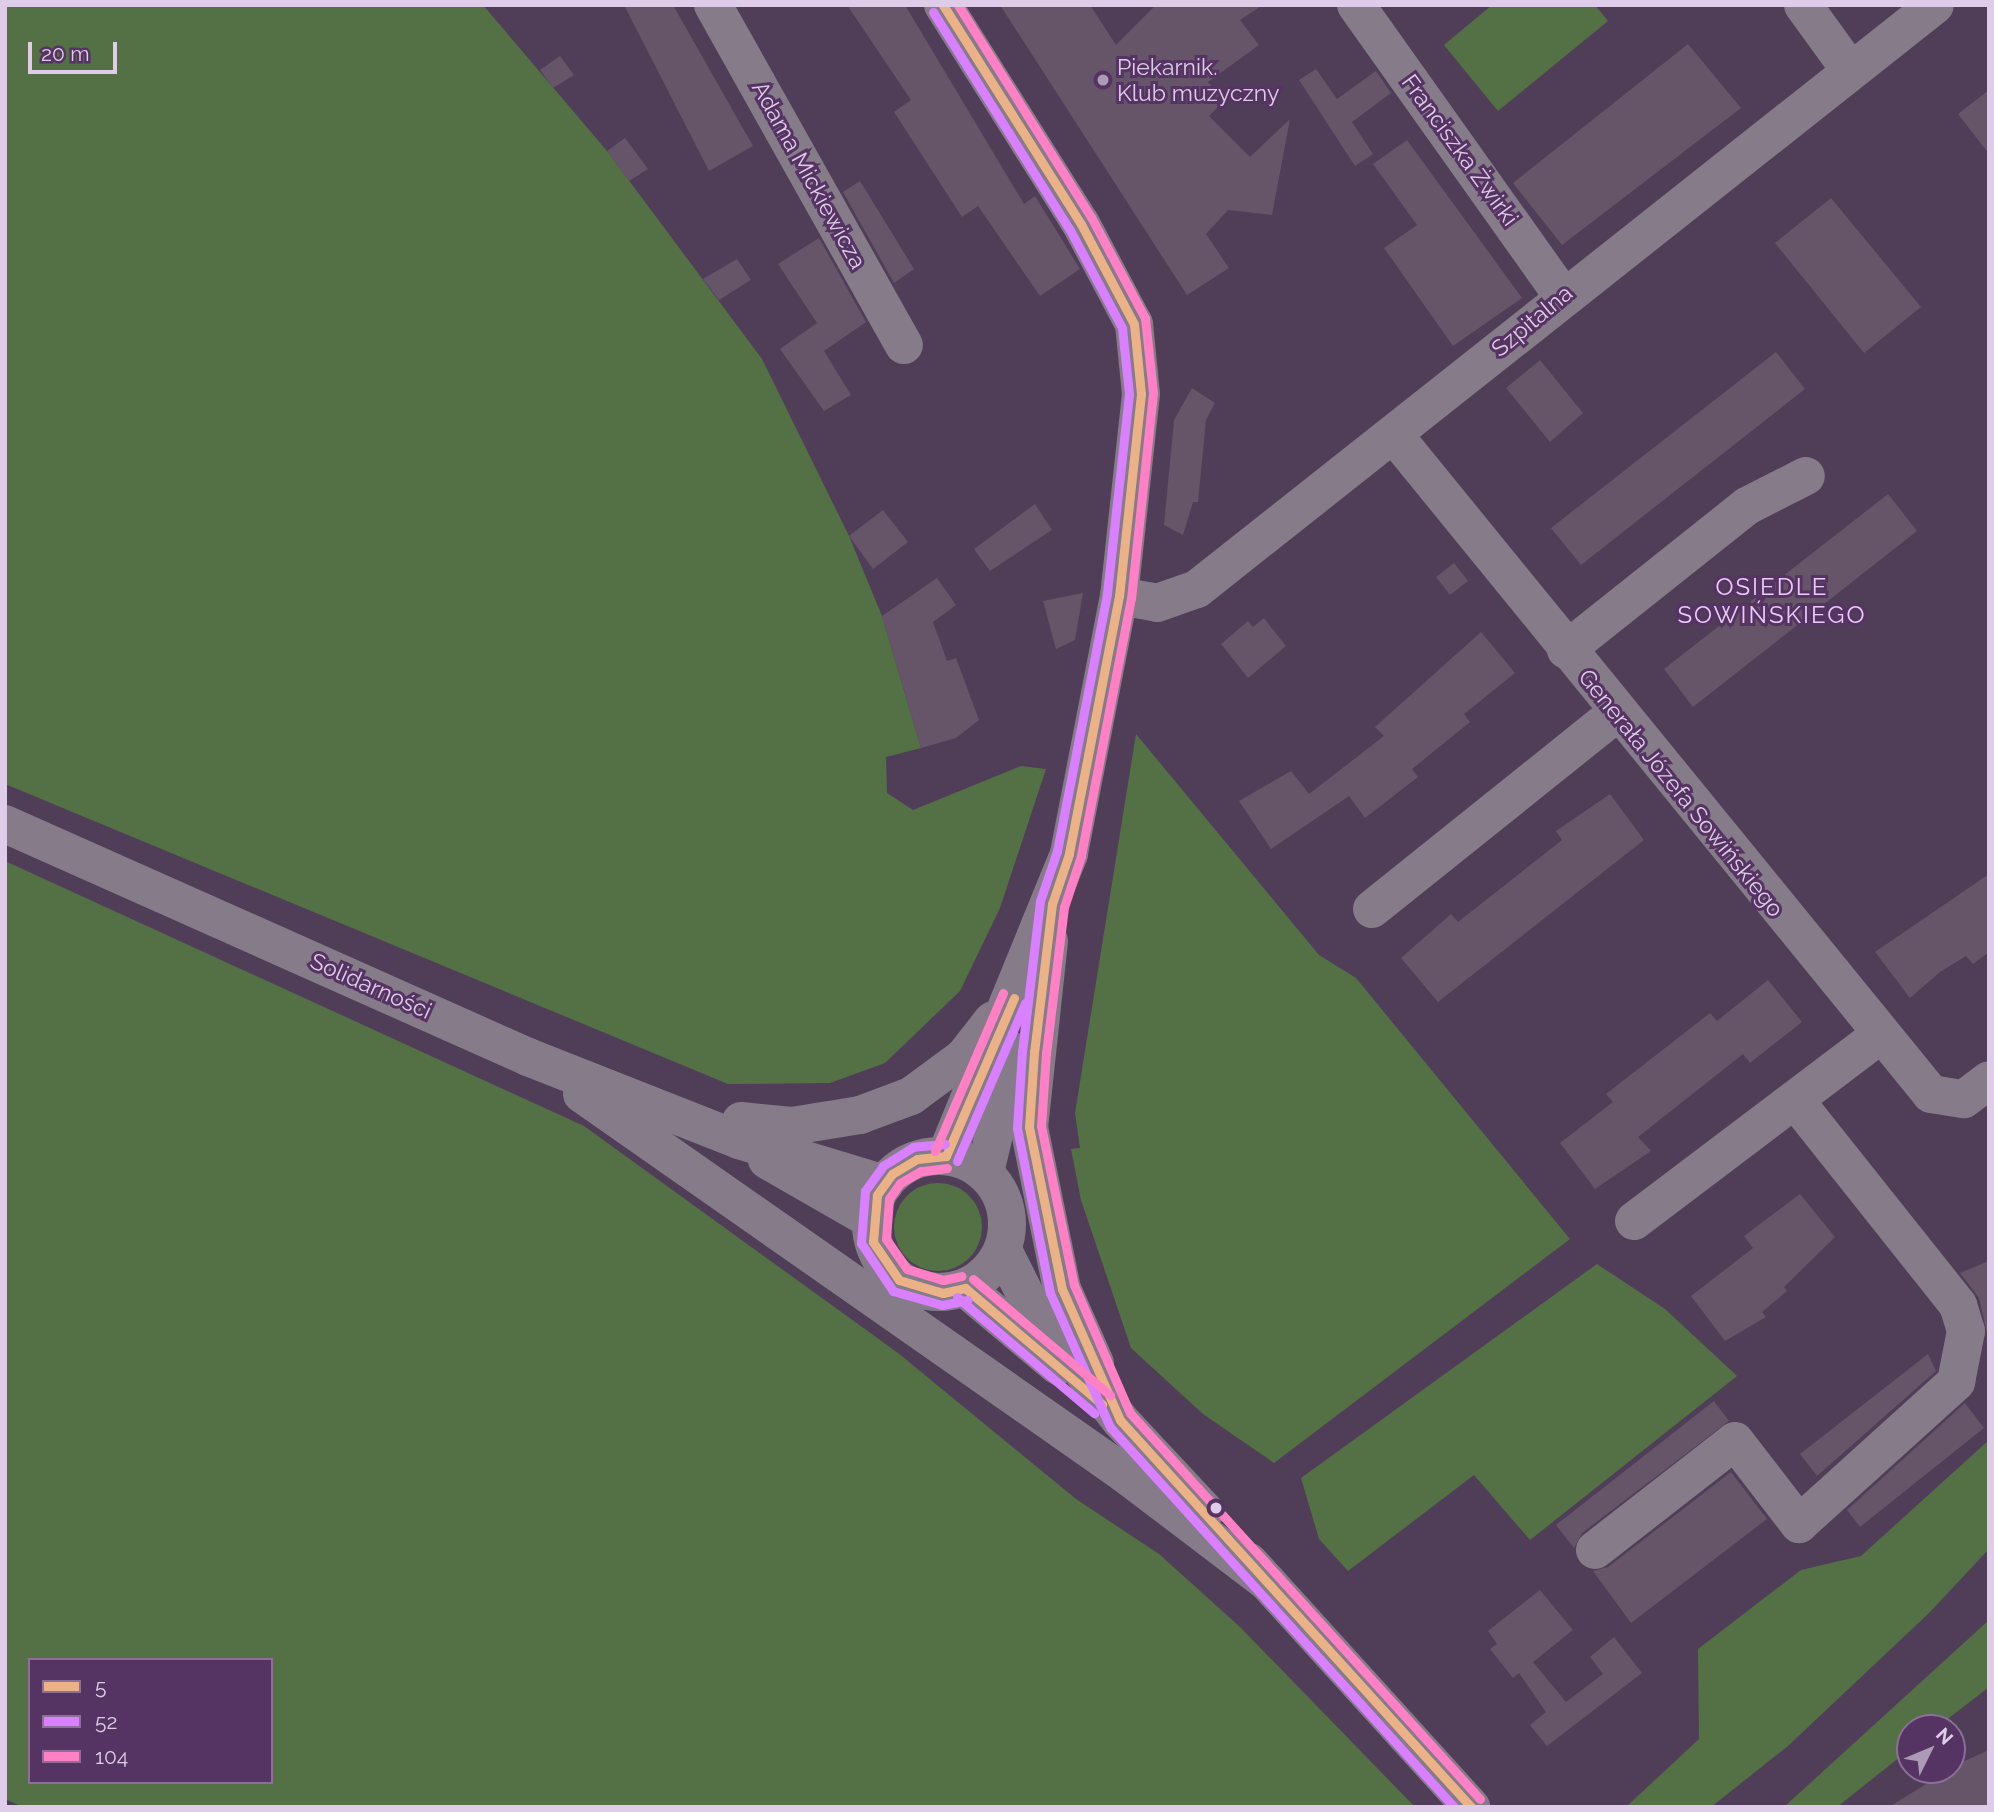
<!DOCTYPE html>
<html>
<head>
<meta charset="utf-8">
<style>
	body { margin:0 }
	#map { position:relative; width:1994px; height:1812px; overflow:hidden; background:#503e58; font-family:Raleway,sans-serif }
	div>[style] { position:absolute }
	[style*='--x'] { left:calc(var(--x)*1px); top:calc(var(--y)*1px); width:calc(var(--w)*1px); rotate:calc(var(--a)*1deg) }
	.green>* { inset:0; background:#537145 }
	.round { border-radius:50% }
	.building>* { inset:0; background:#665468 }
	.minor>* { height:38px; margin:-19px; padding:0 19px; transform-origin:19px; border-radius:19px; background:#857b89 }
	.minor>.ring { margin:-19px; padding:0; box-sizing:content-box; background:none; border:38px solid #857b89; border-radius:50% }
	.bus-1>* { height:9px; margin:-4.5px; padding:0 4.5px; transform-origin:4.5px; border-radius:4.5px; background:#ebb288 }
	.bus-2>* { height:9px; margin:-4.5px; padding:0 4.5px; transform-origin:4.5px; border-radius:4.5px; background:#d880ff }
	.bus-3>* { height:9px; margin:-4.5px; padding:0 4.5px; transform-origin:4.5px; border-radius:4.5px; background:#ff80c5 }
	.dots>* { width:19px; height:19px; translate:-50% -50%; box-sizing:border-box; border:4px solid #553362; border-radius:50% }
	span { translate:-50% -50%; white-space:nowrap; text-align:center; line-height:1.15; -webkit-text-stroke:6px #553362; paint-order:stroke }
	.poi-label { font-size:23px; color:#dfcce8 }
	.left { translate:0 -50%; text-align:left }
	.street-label { font-size:23px; color:#dfcce8 }
	.neighbourhood-label { font-size:24px; color:#ebccf9; letter-spacing:2px }
	.frame { position:absolute; inset:0; border:7px solid #dfcce8; pointer-events:none }
	.legend { position:absolute; left:28px; top:1658px; width:245px; height:126px; box-sizing:border-box; background:#553362; border:2px solid #8c7098; margin:0; padding:9px 12px; list-style:none; font-size:21px; color:#dfcce8 }
	.legend li { display:flex; align-items:center; gap:14px; height:35px }
	.legend b { width:35px; border:2px solid #8c7098 }
	.north { position:absolute; left:1896px; top:1714px; width:70px; height:70px; box-sizing:border-box; background:#553362; border:2px solid #8c7098; border-radius:50%; rotate:47deg; font-size:19px; font-weight:700; line-height:28px; text-align:center; color:#dfcce8 }
	.north::after { content:''; display:block; margin:auto; width:24px; height:32px; background:#ad9ab6; clip-path:polygon(50% 0,100% 100%,50% 72%,0 100%) }
	.scale { position:absolute; left:28px; top:42px; width:89px; height:32px; box-sizing:border-box; border:4px solid #dfcce8; border-top:0; padding-left:9px; font-size:21px; line-height:24px; white-space:nowrap; color:#dfcce8; -webkit-text-stroke:5px #553362; paint-order:stroke }
</style>
</head>
<body>
<div id="map">
	<div class="green">
		<i style="clip-path:polygon(5px 5px,483px 5px,607px 151px,762px 359px,849px 536px,882px 616px,921px 748px,886px 757px,887px 793px,913px 810px,1021px 766px,1046px 769px,1000px 908px,960px 991px,885px 1063px,830px 1083px,728px 1084px,5px 784px)"></i>
		<i style="clip-path:polygon(1492px 5px,1595px 5px,1608px 21px,1498px 111px,1444px 45px)"></i>
		<i style="clip-path:polygon(1136px 734px,1319px 955px,1356px 978px,1570px 1239px,1274px 1463px,1203px 1414px,1131px 1348px,1081px 1200px,1071px 1149px,1080px 1148px,1075px 1113px)"></i>
		<i style="clip-path:polygon(evenodd,5px 861px,584px 1126px,898px 1353px,1076px 1499px,1159px 1554px,1240px 1627px,1415px 1807px,23px 1807px,5px 1799px,5px 861px,30px 1660px,271px 1660px,271px 1782px,30px 1782px,30px 1660px)"></i>
		<i class="round" style="left:894px;top:1183px;width:88px;height:88px"></i>
		<i style="clip-path:polygon(1597px 1264px,1665px 1309px,1737px 1376px,1530px 1540px,1474px 1475px,1348px 1571px,1319px 1539px,1301px 1478px)"></i>
		<i style="clip-path:polygon(1989px 1440px,1989px 1549px,1929px 1613px,1788px 1746px,1711px 1807px,1626px 1807px,1699px 1739px,1698px 1649px,1801px 1570px,1861px 1556px)"></i>
		<i style="clip-path:polygon(1989px 1620px,1989px 1687px,1936px 1728px,1910px 1728px,1910px 1749px,1837px 1807px,1784px 1807px)"></i>
	</div>
	<div class="building">
		<i style="clip-path:polygon(624px 5px,673px 5px,753px 146px,709px 171px)"></i>
		<i style="clip-path:polygon(847px 5px,905px 5px,1024px 204px,1035px 196px,1080px 269px,1040px 296px,978px 206px,962px 217px,894px 112px,911px 100px)"></i>
		<i style="clip-path:polygon(1000px 5px,1090px 5px,1116px 45px,1156px 5px,1263px 5px,1240px 20px,1259px 45px,1208px 82px,1224px 101px,1209px 116px,1250px 157px,1290px 119px,1272px 215px,1228px 210px,1206px 234px,1229px 268px,1187px 295px)"></i>
		<i style="clip-path:polygon(1688px 44px,1741px 108px,1562px 245px,1513px 183px)"></i>
		<i style="clip-path:polygon(560px 56px,574px 75px,553px 88px,540px 70px)"></i>
		<i style="clip-path:polygon(1316px 69px,1337px 99px,1376px 71px,1391px 93px,1352px 122px,1373px 154px,1355px 166px,1299px 80px)"></i>
		<i style="clip-path:polygon(1989px 90px,1989px 154px,1958px 114px)"></i>
		<i style="clip-path:polygon(625px 138px,648px 169px,629px 181px,607px 151px)"></i>
		<i style="clip-path:polygon(1407px 140px,1522px 298px,1453px 346px,1384px 248px,1417px 225px,1373px 164px)"></i>
		<i style="clip-path:polygon(860px 181px,914px 269px,894px 283px,843px 192px)"></i>
		<i style="clip-path:polygon(1831px 198px,1921px 307px,1864px 353px,1775px 243px)"></i>
		<i style="clip-path:polygon(819px 238px,866px 322px,824px 351px,851px 395px,824px 411px,780px 349px,817px 323px,778px 264px)"></i>
		<i style="clip-path:polygon(737px 259px,751px 280px,719px 300px,703px 279px)"></i>
		<i style="clip-path:polygon(1776px 352px,1805px 389px,1581px 565px,1551px 528px)"></i>
		<i style="clip-path:polygon(1540px 360px,1583px 413px,1550px 442px,1506px 388px)"></i>
		<i style="clip-path:polygon(1192px 388px,1215px 403px,1206px 420px,1198px 502px,1193px 502px,1183px 535px,1164px 525px,1174px 420px)"></i>
		<i style="clip-path:polygon(1888px 494px,1917px 531px,1693px 707px,1664px 669px)"></i>
		<i style="clip-path:polygon(1035px 504px,1052px 530px,990px 571px,974px 549px)"></i>
		<i style="clip-path:polygon(883px 510px,908px 542px,873px 569px,849px 536px)"></i>
		<i style="clip-path:polygon(1454px 563px,1468px 581px,1450px 595px,1436px 577px)"></i>
		<i style="clip-path:polygon(937px 578px,956px 605px,933px 622px,947px 661px,956px 658px,979px 720px,956px 738px,921px 748px,882px 616px)"></i>
		<i style="clip-path:polygon(1083px 593px,1075px 640px,1056px 649px,1043px 601px)"></i>
		<i style="clip-path:polygon(1264px 618px,1286px 646px,1248px 678px,1221px 644px,1248px 621px,1253px 627px)"></i>
		<i style="clip-path:polygon(1481px 632px,1515px 673px,1464px 714px,1470px 722px,1412px 769px,1418px 777px,1365px 818px,1349px 796px,1271px 849px,1239px 801px,1291px 771px,1309px 794px,1384px 736px,1375px 727px)"></i>
		<i style="clip-path:polygon(1610px 794px,1644px 840px,1438px 1002px,1401px 958px,1451px 914px,1458px 922px,1562px 840px,1556px 831px)"></i>
		<i style="clip-path:polygon(1989px 874px,1989px 952px,1973px 964px,1966px 956px,1940px 972px,1910px 998px,1875px 952px)"></i>
		<i style="clip-path:polygon(1768px 980px,1802px 1022px,1750px 1063px,1743px 1054px,1638px 1137px,1651px 1151px,1595px 1189px,1560px 1143px,1613px 1102px,1606px 1094px,1710px 1013px,1717px 1021px)"></i>
		<i style="clip-path:polygon(1800px 1194px,1835px 1237px,1784px 1287px,1787px 1291px,1762px 1312px,1766px 1317px,1725px 1341px,1691px 1296px,1753px 1248px,1744px 1236px)"></i>
		<i style="clip-path:polygon(1989px 1261px,1989px 1342px,1979px 1298px,1960px 1273px)"></i>
		<i style="clip-path:polygon(1928px 1354px,1936px 1371px,1817px 1476px,1800px 1454px)"></i>
		<i style="clip-path:polygon(1714px 1401px,1729px 1421px,1582px 1533px,1574px 1548px,1556px 1525px)"></i>
		<i style="clip-path:polygon(1965px 1403px,1984px 1428px,1860px 1527px,1847px 1510px)"></i>
		<i style="clip-path:polygon(1731px 1472px,1767px 1519px,1631px 1623px,1593px 1571px,1608px 1567px)"></i>
		<i style="clip-path:polygon(1540px 1590px,1573px 1630px,1533px 1662px,1566px 1702px,1603px 1674px,1590px 1657px,1614px 1637px,1642px 1673px,1547px 1746px,1530px 1725px,1546px 1712px,1519px 1673px,1513px 1678px,1490px 1649px,1497px 1644px,1488px 1631px)"></i>
		<i style="clip-path:polygon(1989px 1750px,1989px 1807px,1889px 1807px,1960px 1763px)"></i>
	</div>
	<div class="minor">
		<i style="--x:713;--y:5;--w:390;--a:60.7"></i>
		<i style="--x:943;--y:5;--w:259;--a:57.8"></i>
		<i style="--x:1081;--y:224;--w:113;--a:62.1"></i>
		<i style="--x:1134;--y:324;--w:70;--a:84.3"></i>
		<i style="--x:1141;--y:394;--w:203;--a:96.2"></i>
		<i style="--x:1119;--y:596;--w:263;--a:101"></i>
		<i style="--x:1069;--y:854;--w:326;--a:112.2"></i>
		<i style="--x:1356;--y:5;--w:356;--a:54.6"></i>
		<i style="--x:1803;--y:5;--w:80;--a:54.1"></i>
		<i style="--x:1394;--y:435;--w:850;--a:50.82"></i>
		<i style="--x:1931;--y:1094;--w:33;--a:9"></i>
		<i style="--x:1964;--y:1099;--w:31;--a:-37"></i>
		<i style="--x:1119;--y:596;--w:39;--a:10"></i>
		<i style="--x:1157;--y:603;--w:42;--a:-19.3"></i>
		<i style="--x:1197;--y:589;--w:941;--a:-38.36"></i>
		<i style="--x:1566;--y:650;--w:231;--a:-38.5"></i>
		<i style="--x:1747;--y:506;--w:66;--a:-27"></i>
		<i style="--x:5;--y:824;--w:573;--a:24.01"></i>
		<i style="--x:528;--y:1057;--w:227;--a:21.5"></i>
		<i style="--x:739;--y:1140;--w:152;--a:16.8"></i>
		<i style="--x:1372;--y:909;--w:312;--a:-38.7"></i>
		<i style="--x:1049;--y:941;--w:187;--a:96.1"></i>
		<i style="--x:1029;--y:1127;--w:165;--a:78.5"></i>
		<i style="--x:1062;--y:1289;--w:81;--a:66"></i>
		<i style="--x:582;--y:1094;--w:663;--a:34.98"></i>
		<i style="--x:1125;--y:1474;--w:177;--a:37.2"></i>
		<i style="--x:741;--y:1121;--w:51;--a:5.6"></i>
		<i style="--x:792;--y:1126;--w:69;--a:-9.2"></i>
		<i style="--x:860;--y:1115;--w:54;--a:-20.4"></i>
		<i style="--x:911;--y:1096;--w:66;--a:-36.3"></i>
		<i style="--x:964;--y:1057;--w:46;--a:-52.1"></i>
		<i class="ring" style="left:871px;top:1156px;width:98px;height:98px"></i>
		<i style="--x:767;--y:1160;--w:119;--a:29.8"></i>
		<i style="--x:985;--y:1172;--w:124;--a:-76.5"></i>
		<i style="--x:1634;--y:1221;--w:307;--a:-37.1"></i>
		<i style="--x:1003;--y:1250;--w:60;--a:63.4"></i>
		<i style="--x:1030;--y:1304;--w:147;--a:52.2"></i>
		<i style="--x:1120;--y:1420;--w:125;--a:47"></i>
		<i style="--x:965;--y:1288;--w:121;--a:40"></i>
		<i style="--x:1595;--y:1550;--w:177;--a:-37.9"></i>
		<i style="--x:1735;--y:1441;--w:105;--a:52.4"></i>
		<i style="--x:1799;--y:1524;--w:212;--a:-42.1"></i>
		<i style="--x:1956;--y:1382;--w:52;--a:-78.9"></i>
		<i style="--x:1966;--y:1331;--w:27;--a:-107"></i>
		<i style="--x:1958;--y:1305;--w:260;--a:-128.5"></i>
		<i style="--x:1249;--y:1562;--w:331;--a:47.8"></i>
	</div>
	<div class="bus-1">
		<i style="--x:943;--y:5;--w:259;--a:57.8"></i>
		<i style="--x:1081;--y:224;--w:113;--a:62.1"></i>
		<i style="--x:1134;--y:324;--w:70;--a:84.3"></i>
		<i style="--x:1141;--y:394;--w:203;--a:96.2"></i>
		<i style="--x:1119;--y:596;--w:263;--a:101"></i>
		<i style="--x:1069;--y:854;--w:53;--a:108.8"></i>
		<i style="--x:1052;--y:904;--w:149;--a:96.9"></i>
		<i style="--x:1034;--y:1052;--w:75;--a:93.8"></i>
		<i style="--x:1029;--y:1127;--w:165;--a:78.5"></i>
		<i style="--x:1062;--y:1289;--w:143;--a:66.1"></i>
		<i style="--x:1120;--y:1420;--w:522;--a:47.79"></i>
		<i style="--x:946;--y:1156;--w:172;--a:-66.7"></i>
		<i style="--x:946;--y:1156;--w:29;--a:174"></i>
		<i style="--x:917;--y:1159;--w:29;--a:149"></i>
		<i style="--x:892;--y:1174;--w:26;--a:126"></i>
		<i style="--x:877;--y:1195;--w:47;--a:94.9"></i>
		<i style="--x:873;--y:1242;--w:46;--a:55.6"></i>
		<i style="--x:899;--y:1280;--w:46;--a:16.5"></i>
		<i style="--x:943;--y:1293;--w:23;--a:-13"></i>
		<i style="--x:965;--y:1288;--w:180;--a:40.3"></i>
	</div>
	<div class="bus-2">
		<i style="--x:933;--y:12;--w:257;--a:57.9"></i>
		<i style="--x:1070;--y:230;--w:111;--a:62"></i>
		<i style="--x:1122;--y:328;--w:66;--a:83.9"></i>
		<i style="--x:1129;--y:394;--w:201;--a:96.3"></i>
		<i style="--x:1107;--y:594;--w:262;--a:101"></i>
		<i style="--x:1057;--y:851;--w:53;--a:108.8"></i>
		<i style="--x:1040;--y:901;--w:151;--a:96.8"></i>
		<i style="--x:1022;--y:1051;--w:77;--a:93.7"></i>
		<i style="--x:1017;--y:1128;--w:168;--a:78.7"></i>
		<i style="--x:1050;--y:1293;--w:147;--a:65.9"></i>
		<i style="--x:1110;--y:1427;--w:513;--a:47.85"></i>
		<i style="--x:945;--y:1144;--w:32;--a:175"></i>
		<i style="--x:913;--y:1147;--w:36;--a:148"></i>
		<i style="--x:883;--y:1166;--w:31;--a:126"></i>
		<i style="--x:865;--y:1191;--w:52;--a:94.4"></i>
		<i style="--x:861;--y:1243;--w:58;--a:56.3"></i>
		<i style="--x:893;--y:1291;--w:51;--a:15.9"></i>
		<i style="--x:942;--y:1305;--w:26;--a:-11"></i>
		<i style="--x:957;--y:1161;--w:172;--a:-66.7"></i>
		<i style="--x:957;--y:1297;--w:180;--a:40.3"></i>
	</div>
	<div class="bus-3">
		<i style="--x:958;--y:5;--w:250;--a:57.9"></i>
		<i style="--x:1091;--y:217;--w:115;--a:61.9"></i>
		<i style="--x:1145;--y:318;--w:75;--a:83.9"></i>
		<i style="--x:1153;--y:393;--w:206;--a:96.1"></i>
		<i style="--x:1131;--y:598;--w:263;--a:101"></i>
		<i style="--x:1081;--y:856;--w:54;--a:108.4"></i>
		<i style="--x:1064;--y:907;--w:147;--a:97"></i>
		<i style="--x:1046;--y:1053;--w:73;--a:93.9"></i>
		<i style="--x:1041;--y:1126;--w:162;--a:78.3"></i>
		<i style="--x:1074;--y:1285;--w:140;--a:66.4"></i>
		<i style="--x:1130;--y:1413;--w:521;--a:47.8"></i>
		<i style="--x:935;--y:1151;--w:172;--a:-66.7"></i>
		<i style="--x:947;--y:1168;--w:26;--a:173"></i>
		<i style="--x:921;--y:1171;--w:24;--a:150"></i>
		<i style="--x:900;--y:1183;--w:19;--a:125"></i>
		<i style="--x:889;--y:1199;--w:40;--a:94.3"></i>
		<i style="--x:886;--y:1239;--w:37;--a:55"></i>
		<i style="--x:907;--y:1269;--w:38;--a:17"></i>
		<i style="--x:943;--y:1280;--w:19;--a:-12"></i>
		<i style="--x:973;--y:1279;--w:180;--a:40.3"></i>
	</div>
	<div class="dots">
		<i style="left:1103px;top:80px;background:#ad9ab6"></i>
		<i style="left:1216px;top:1508px;background:#dfcce8"></i>
	</div>
	<div class="poi-label">
		<span class="left" style="left:1117px;top:80px">Piekarnik.<br>Klub muzyczny</span>
	</div>
	<div class="street-label">
		<span style="left:1460px;top:150px;rotate:54deg">Franciszka Żwirki</span>
		<span style="left:809px;top:175px;rotate:61deg">Adama Mickiewicza</span>
		<span style="left:1532px;top:321px;rotate:-40deg">Szpitalna</span>
		<span style="left:1681px;top:793px;rotate:51deg">Generała Józefa Sowińskiego</span>
		<span style="left:371px;top:986px;rotate:24deg">Solidarności</span>
	</div>
	<div class="neighbourhood-label">
		<span style="left:1772px;top:601px">OSIEDLE<br>SOWIŃSKIEGO</span>
	</div>
	<div class="frame"></div>
	<ul class="legend">
	<li><b style="height:9px;background:#ebb288"></b>5</li>
	<li><b style="height:9px;background:#d880ff"></b>52</li>
	<li><b style="height:9px;background:#ff80c5"></b>104</li>
	</ul>
	<div class="north">N</div>
	<div class="scale">20 m</div>
</div>
</body>
</html>
